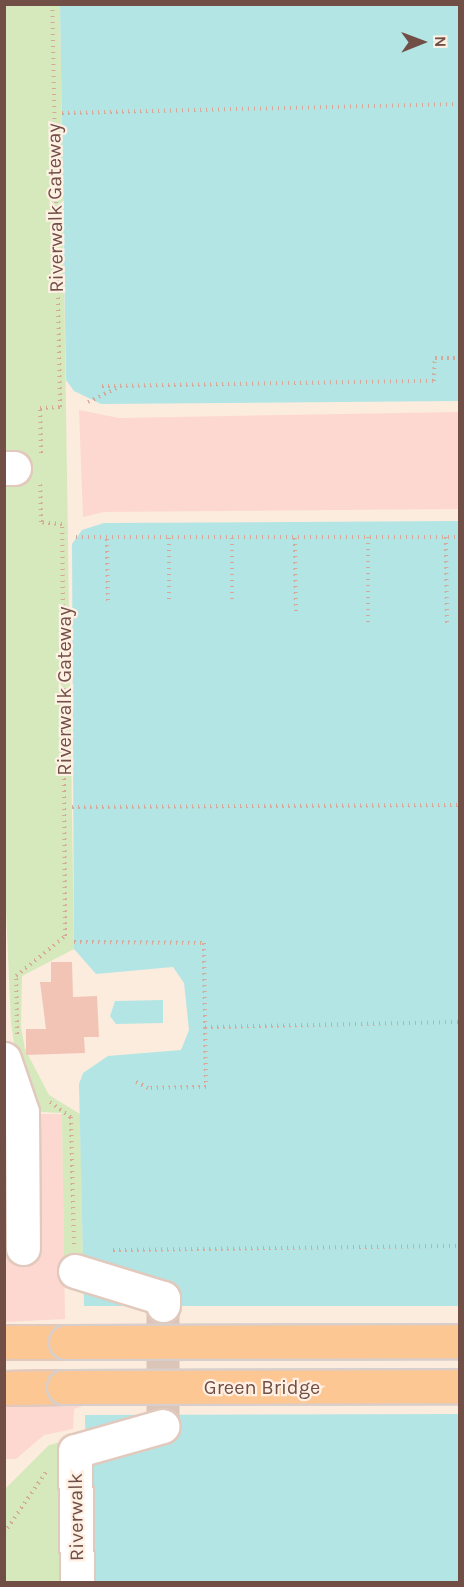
<!DOCTYPE html>
<html>
<head>
<meta charset="utf-8">
<style>
	body { margin:0 }
	#map { position:relative; width:464px; height:1587px; overflow:hidden; background:#fcecde; font-family:Karla,sans-serif }
	div>[style] { position:absolute }
	[style*='--x'] { left:calc(var(--x)*1px); top:calc(var(--y)*1px); width:calc(var(--w)*1px); rotate:calc(var(--a)*1deg) }
	.commercial>* { inset:0; background:#fdd8d1 }
	.green>* { inset:0; background:#d5e9bd }
	.water>* { inset:0; background:#b3e5e5 }
	.pier>* { inset:0; background:#fcecde }
	.building>* { inset:0; background:#f2c4b5 }
	.minor-tunnel>* { height:33px; margin-top:-16.5px; transform-origin:0; background:repeating-linear-gradient(90deg,#dac5b8 0 33px,transparent 0 49px) }
	.path>* { height:4px; margin-top:-2px; transform-origin:0; background:repeating-linear-gradient(90deg,#d6a899 0 1.5px,transparent 0 6px) }
	.roads { filter:drop-shadow(2px 0 #e2c9bd) drop-shadow(-2px 0 #e2c9bd) drop-shadow(0 2px #e2c9bd) drop-shadow(0 -2px #e2c9bd) }
	.minor>* { height:33px; margin:-16.5px; padding:0 16.5px; transform-origin:16.5px; border-radius:16.5px; background:#fff }
	.major>* { height:33px; margin:-16.5px; padding:0 16.5px; transform-origin:16.5px; border-radius:16.5px; background:#fdc794 }
	.bridges { filter:drop-shadow(2px 0 #d8cecb) drop-shadow(-2px 0 #d8cecb) drop-shadow(0 2px #d8cecb) drop-shadow(0 -2px #d8cecb) }
	.major-bridge>* { height:33px; margin:-16.5px; padding:0 16.5px; transform-origin:16.5px; border-radius:16.5px; background:#fdc794 }
	span { translate:-50% -50%; white-space:nowrap; text-align:center; line-height:1.15; -webkit-text-stroke:4.5px #fff0e4; paint-order:stroke }
	.street-label { font-size:20px; color:#724f46 }
	.frame { position:absolute; inset:0; border:6px solid #724f46; pointer-events:none }
	.north { position:absolute; left:392px; top:12px; width:60px; height:60px; -webkit-text-stroke:4px #fff0e4; paint-order:stroke; rotate:89deg; font-size:16px; font-weight:700; line-height:24px; text-align:center; color:#724f46 }
	.north::after { content:''; display:block; margin:auto; width:21px; height:27px; background:#724f46; clip-path:polygon(50% 0,100% 100%,50% 72%,0 100%) }
</style>
</head>
<body>
<div id="map">
	<div class="commercial">
		<i style="clip-path:polygon(79px 410px,119px 418px,459px 412px,459px 509px,104px 512px,83px 517px)"></i>
		<i style="clip-path:polygon(4px 1094px,8px 1114px,62px 1114px,65px 1319px,5px 1322px)"></i>
		<i style="clip-path:polygon(97px 1401px,74px 1409px,73px 1429px,44px 1435px,16px 1459px,5px 1459px,4px 1402px)"></i>
	</div>
	<div class="green">
		<i style="clip-path:polygon(60px 4px,74px 949px,22px 976px,21px 1027px,25px 1049px,49px 1095px,80px 1114px,83px 1257px,158px 1278px,170px 1294px,170px 1432px,162px 1444px,119px 1456px,107px 1449px,86px 1459px,88px 1582px,5px 1582px,5px 1489px,49px 1445px,131px 1425px,131px 1295px,95px 1286px,64px 1269px,62px 1113px,41px 1112px,15px 1050px,11px 1023px,4px 864px,4px 5px)"></i>
	</div>
	<div class="water">
		<i style="clip-path:polygon(60px 5px,459px 5px,459px 401px,101px 404px,74px 391px,66px 380px)"></i>
		<i style="clip-path:polygon(459px 521px,459px 1582px,88px 1582px,85px 1415px,121px 1409px,119px 1315px,84px 1306px,79px 1084px,83px 1073px,108px 1056px,181px 1050px,189px 1030px,184px 983px,173px 967px,96px 974px,74px 949px,72px 544px,82px 530px,104px 523px)"></i>
		<i style="clip-path:polygon(163px 1000px,163px 1023px,116px 1024px,110px 1016px,115px 1001px)"></i>
	</div>
	<div class="pier">
		<i style="clip-path:polygon(81px 1306px,459px 1306px,459px 1414px,82px 1415px,118px 1407px,117px 1317px)"></i>
	</div>
	<div class="building">
		<i style="clip-path:polygon(51px 962px,72px 962px,73px 997px,97px 996px,99px 1037px,84px 1037px,85px 1053px,26px 1055px,26px 1029px,46px 1029px,40px 982px,51px 982px)"></i>
	</div>
	<div class="minor-tunnel">
		<i style="--x:163;--y:1426;--w:121;--a:-90"></i>
	</div>
	<div class="path">
		<i style="--x:62;--y:113;--w:398;--a:-1.3"></i>
		<i style="--x:102;--y:386;--w:332;--a:-0.9"></i>
		<i style="--x:434;--y:381;--w:23;--a:-88"></i>
		<i style="--x:435;--y:358;--w:25;--a:0"></i>
		<i style="--x:88;--y:402;--w:34;--a:-26"></i>
		<i style="--x:41;--y:453;--w:45;--a:-91.3"></i>
		<i style="--x:40;--y:408;--w:20;--a:-3"></i>
		<i style="--x:60;--y:407;--w:403;--a:-91.1"></i>
		<i style="--x:76;--y:537;--w:384;--a:0"></i>
		<i style="--x:368;--y:537;--w:88;--a:90"></i>
		<i style="--x:446;--y:537;--w:86;--a:89.3"></i>
		<i style="--x:169;--y:538;--w:65;--a:90"></i>
		<i style="--x:232;--y:538;--w:66;--a:90"></i>
		<i style="--x:295;--y:538;--w:73;--a:89.2"></i>
		<i style="--x:107;--y:539;--w:66;--a:89.1"></i>
		<i style="--x:72;--y:807;--w:388;--a:-0.3"></i>
		<i style="--x:74;--y:942;--w:130;--a:0.4"></i>
		<i style="--x:204;--y:943;--w:144;--a:89.2"></i>
		<i style="--x:206;--y:1087;--w:58;--a:179"></i>
		<i style="--x:148;--y:1088;--w:15;--a:-152"></i>
		<i style="--x:205;--y:1027;--w:255;--a:-1.1"></i>
		<i style="--x:17;--y:1034;--w:58;--a:-91"></i>
		<i style="--x:16;--y:976;--w:63;--a:-39.2"></i>
		<i style="--x:65;--y:936;--w:412;--a:-90.4"></i>
		<i style="--x:62;--y:524;--w:21;--a:-175"></i>
		<i style="--x:41;--y:522;--w:40;--a:-91.4"></i>
		<i style="--x:50;--y:1102;--w:26;--a:36"></i>
		<i style="--x:71;--y:1117;--w:127;--a:88.6"></i>
		<i style="--x:113;--y:1250;--w:347;--a:-0.7"></i>
		<i style="--x:4;--y:1533;--w:74;--a:-55.5"></i>
	</div>
	<div class="roads">
		<div class="minor">
			<i style="--x:4;--y:468;--w:10;--a:0"></i>
			<i style="--x:4;--y:1059;--w:56;--a:71.2"></i>
			<i style="--x:22;--y:1112;--w:136;--a:89.6"></i>
			<i style="--x:75;--y:1271;--w:92;--a:17.1"></i>
			<i style="--x:163;--y:1298;--w:7;--a:90"></i>
			<i style="--x:77;--y:1582;--w:131;--a:-90.9"></i>
			<i style="--x:75;--y:1451;--w:91;--a:-15.9"></i>
		</div>
		<div class="major">
			<i style="--x:4;--y:1342;--w:62;--a:0"></i>
			<i style="--x:4;--y:1388;--w:60;--a:-1"></i>
		</div>
	</div>
	<div class="bridges">
		<div class="major-bridge">
			<i style="--x:66;--y:1342;--w:394;--a:-0.1"></i>
			<i style="--x:64;--y:1387;--w:396;--a:-0.1"></i>
		</div>
	</div>
	<div class="street-label">
		<span style="left:55px;top:208px;rotate:-91deg">Riverwalk Gateway</span>
		<span style="left:64px;top:691px;rotate:-90deg">Riverwalk Gateway</span>
		<span style="left:262px;top:1387px">Green Bridge</span>
		<span style="left:76px;top:1517px;rotate:-91deg">Riverwalk</span>
	</div>
	<div class="frame"></div>
	<div class="north">N</div>
</div>
</body>
</html>
